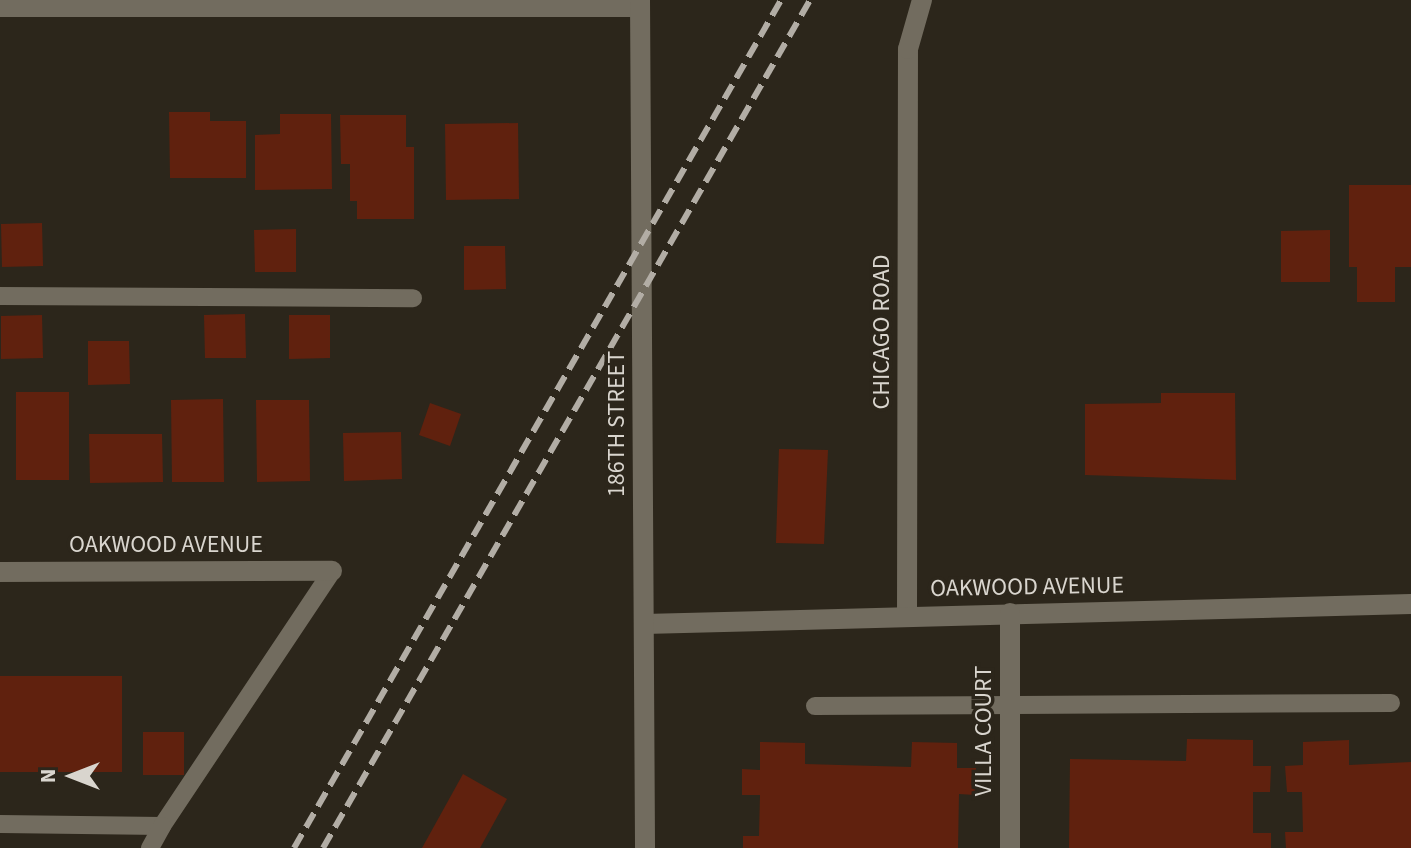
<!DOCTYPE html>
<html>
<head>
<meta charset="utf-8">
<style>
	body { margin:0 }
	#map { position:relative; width:1411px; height:848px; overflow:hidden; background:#2c261b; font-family:"Source Sans 3",sans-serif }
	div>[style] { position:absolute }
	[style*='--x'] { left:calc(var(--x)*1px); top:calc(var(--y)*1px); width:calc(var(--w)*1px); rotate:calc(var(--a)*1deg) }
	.building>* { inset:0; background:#60210e }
	.service>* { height:18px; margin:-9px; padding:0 9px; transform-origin:9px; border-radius:9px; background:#726c5f }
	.minor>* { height:20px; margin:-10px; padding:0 10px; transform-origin:10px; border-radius:10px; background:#726c5f }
	.tertiary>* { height:20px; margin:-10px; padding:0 10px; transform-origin:10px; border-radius:10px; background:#726c5f }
	.rail>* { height:6px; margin-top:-3px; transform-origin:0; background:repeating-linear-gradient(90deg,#b2ada5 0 16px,transparent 0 24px) }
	span { translate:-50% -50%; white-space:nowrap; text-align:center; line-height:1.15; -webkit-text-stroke:7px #2c261b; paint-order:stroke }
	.street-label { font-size:24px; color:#d9d5ce }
	.north { position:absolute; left:32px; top:736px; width:80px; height:80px; -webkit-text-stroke:6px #2c261b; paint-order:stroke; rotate:270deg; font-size:22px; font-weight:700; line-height:32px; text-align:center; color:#d9d5ce }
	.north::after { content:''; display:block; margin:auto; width:28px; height:36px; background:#d9d5ce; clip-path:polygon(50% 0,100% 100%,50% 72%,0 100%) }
</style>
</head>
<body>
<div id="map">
	<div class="building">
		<i style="clip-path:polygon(169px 112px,210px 112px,210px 121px,246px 121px,246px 178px,170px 178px)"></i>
		<i style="clip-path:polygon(280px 114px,331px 114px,332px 189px,255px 190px,255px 135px,280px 134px)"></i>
		<i style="clip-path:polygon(340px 115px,406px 115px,406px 147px,414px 147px,414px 219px,357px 219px,357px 201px,350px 201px,350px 164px,341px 164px)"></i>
		<i style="clip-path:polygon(518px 123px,519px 199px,446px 200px,445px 124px)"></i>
		<i style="clip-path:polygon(1349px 185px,1411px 185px,1411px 267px,1395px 267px,1395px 302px,1357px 302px,1357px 267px,1349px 267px)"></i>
		<i style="clip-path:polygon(42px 223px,43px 266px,2px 267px,1px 224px)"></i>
		<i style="clip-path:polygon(296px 229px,296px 272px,255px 272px,254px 230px)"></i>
		<i style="clip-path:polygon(1330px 230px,1330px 282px,1281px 282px,1281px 231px)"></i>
		<i style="clip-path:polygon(464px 246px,505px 246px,506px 289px,464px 290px)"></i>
		<i style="clip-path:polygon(245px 314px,246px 358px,205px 358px,204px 315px)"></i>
		<i style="clip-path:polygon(42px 315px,43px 358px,1px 359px,1px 316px)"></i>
		<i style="clip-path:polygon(289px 315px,330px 315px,330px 358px,289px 359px)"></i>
		<i style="clip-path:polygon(88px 341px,129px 341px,130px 384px,88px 385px)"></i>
		<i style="clip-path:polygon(16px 392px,69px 392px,69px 480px,16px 480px)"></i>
		<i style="clip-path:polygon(1161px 393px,1235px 393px,1236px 480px,1085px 475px,1085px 404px,1161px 403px)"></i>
		<i style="clip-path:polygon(223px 399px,224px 482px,172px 482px,171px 400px)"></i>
		<i style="clip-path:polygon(256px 400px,309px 400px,310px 481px,257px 482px)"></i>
		<i style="clip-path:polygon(430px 403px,461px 414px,450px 446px,419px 435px)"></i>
		<i style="clip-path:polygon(401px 432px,402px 479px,344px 481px,343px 433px)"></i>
		<i style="clip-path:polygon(89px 434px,162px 434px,163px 482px,90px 483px)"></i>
		<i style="clip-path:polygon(779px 449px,828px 450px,824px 544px,776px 543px)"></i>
		<i style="clip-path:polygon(0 676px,122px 676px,122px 772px,0 772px)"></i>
		<i style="clip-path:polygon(143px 732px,184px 732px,184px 775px,143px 775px)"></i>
		<i style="clip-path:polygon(1187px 739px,1253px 740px,1253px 766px,1271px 766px,1270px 792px,1253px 792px,1253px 833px,1271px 833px,1271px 848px,1069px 848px,1070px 759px,1186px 761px)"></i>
		<i style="clip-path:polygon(1349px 740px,1349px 765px,1411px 762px,1411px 848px,1286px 848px,1285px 832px,1303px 832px,1302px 792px,1287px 792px,1285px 766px,1303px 765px,1303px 742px)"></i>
		<i style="clip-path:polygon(760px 742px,805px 743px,805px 764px,911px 767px,912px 742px,957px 743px,957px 768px,976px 768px,975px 795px,959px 794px,958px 848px,743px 848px,743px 836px,759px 836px,760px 795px,742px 795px,742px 769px,760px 770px)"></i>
		<i style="clip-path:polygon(463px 774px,507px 799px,480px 848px,422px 848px)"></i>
	</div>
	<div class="service">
		<i style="--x:0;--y:296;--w:413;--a:0.3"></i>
		<i style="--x:815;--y:706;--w:576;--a:-0.3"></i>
		<i style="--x:0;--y:824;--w:162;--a:0.7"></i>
		<i style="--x:162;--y:826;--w:306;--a:-56.3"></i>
		<i style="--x:150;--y:848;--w:25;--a:-61"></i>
	</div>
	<div class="minor">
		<i style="--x:0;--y:7;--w:640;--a:0"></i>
		<i style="--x:0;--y:572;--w:332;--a:-0.2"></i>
		<i style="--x:907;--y:615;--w:566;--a:-89.9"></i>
		<i style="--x:908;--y:49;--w:51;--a:-74.1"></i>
		<i style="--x:644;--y:624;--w:767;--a:-1.49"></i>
		<i style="--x:1010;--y:848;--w:235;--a:-90"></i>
	</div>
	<div class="tertiary">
		<i style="--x:640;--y:0;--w:848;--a:89.66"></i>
	</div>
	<div class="rail">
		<i style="--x:294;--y:848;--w:978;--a:-60.13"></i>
		<i style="--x:323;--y:848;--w:978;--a:-60.13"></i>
	</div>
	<div class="street-label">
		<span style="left:882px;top:332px;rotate:-90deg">CHICAGO ROAD</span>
		<span style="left:617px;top:424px;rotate:-90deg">186TH STREET</span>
		<span style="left:166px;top:545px">OAKWOOD AVENUE</span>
		<span style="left:1027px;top:587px;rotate:-1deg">OAKWOOD AVENUE</span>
		<span style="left:984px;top:731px;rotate:-90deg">VILLA COURT</span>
	</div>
	<div class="north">N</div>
</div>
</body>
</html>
